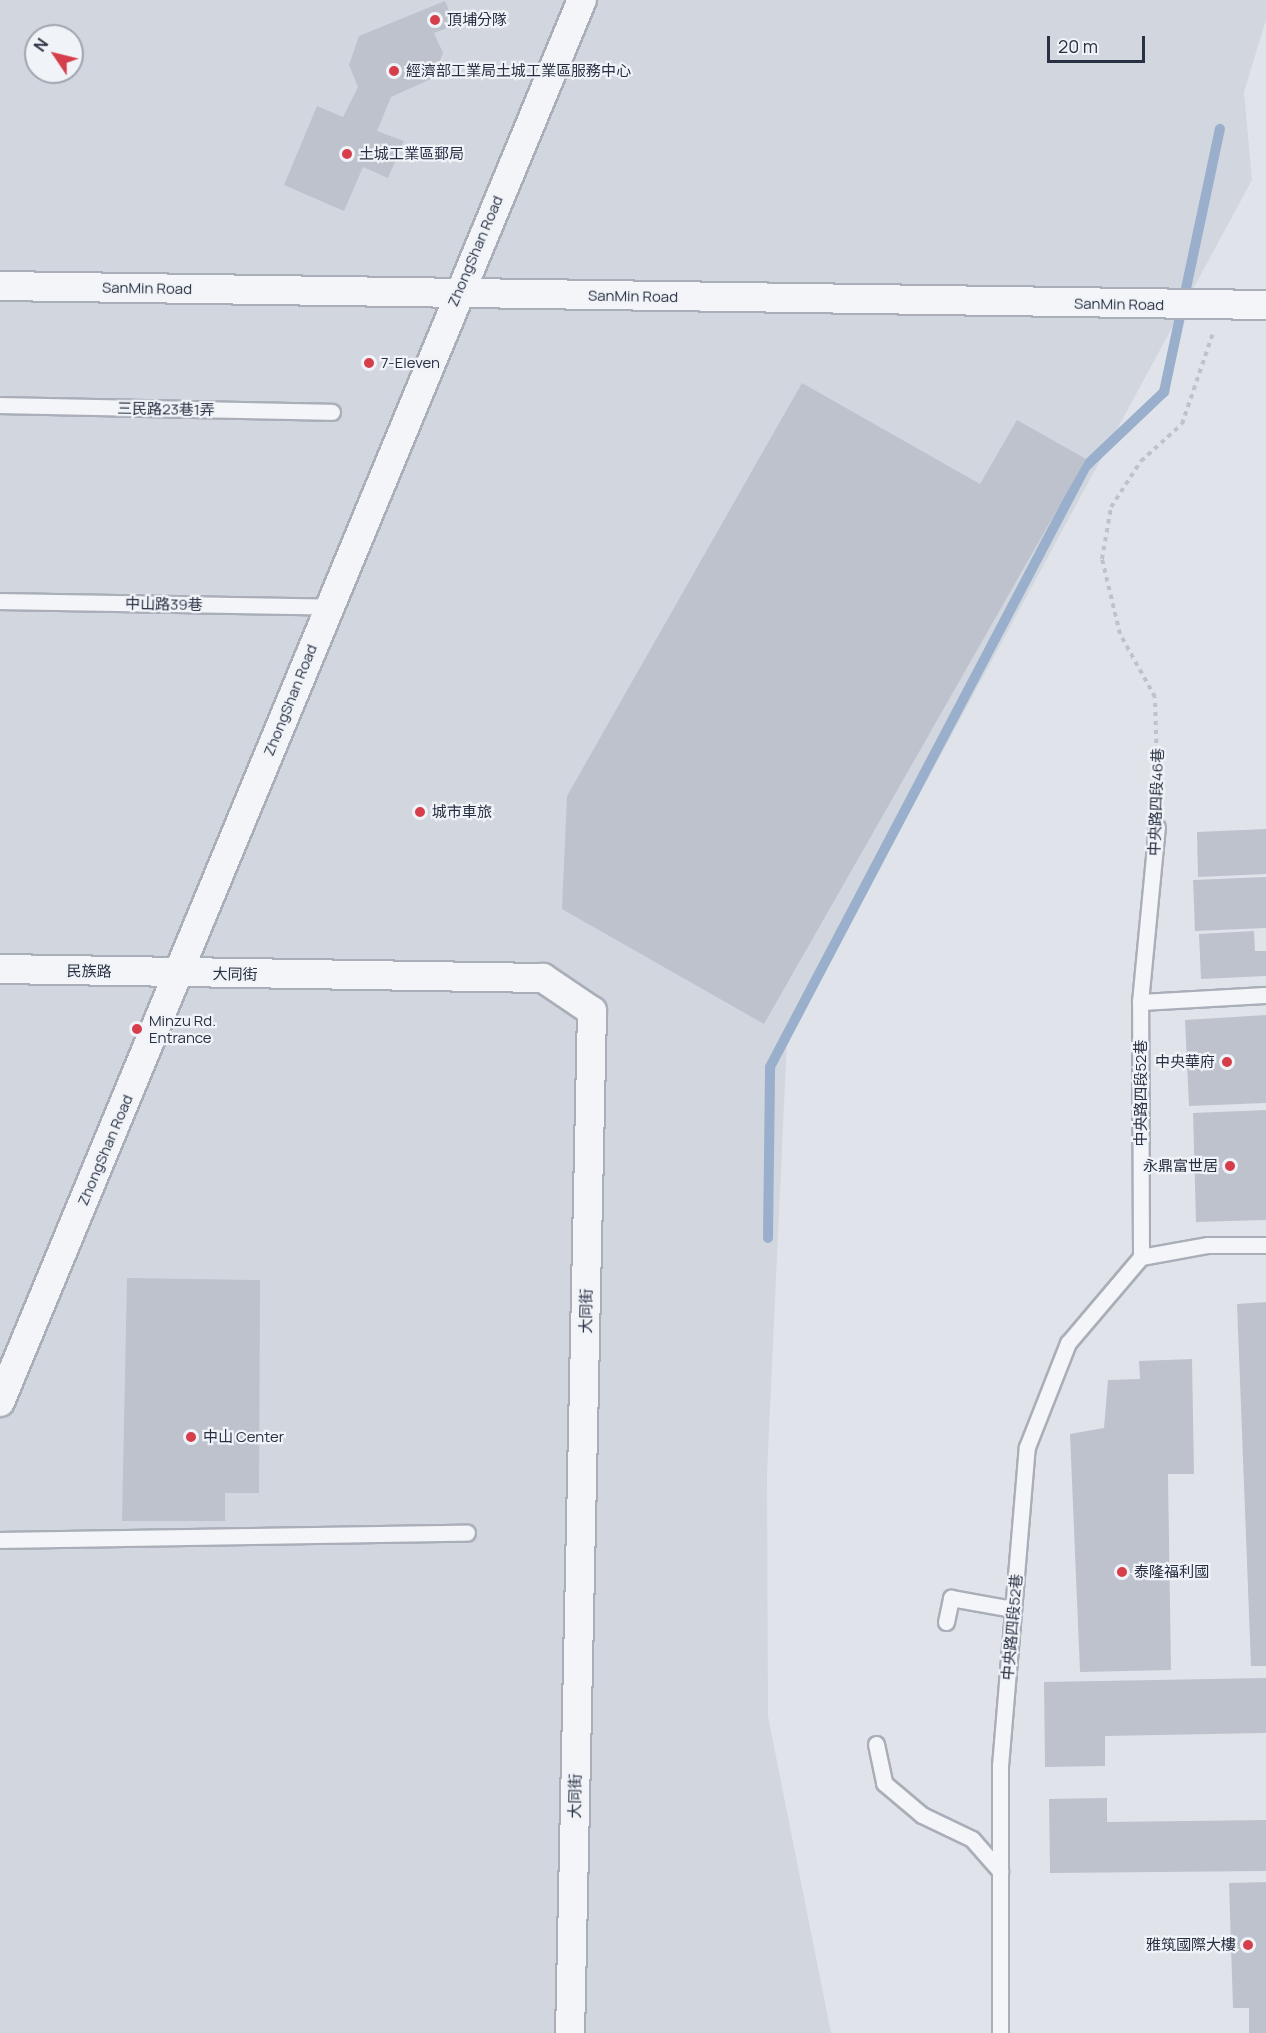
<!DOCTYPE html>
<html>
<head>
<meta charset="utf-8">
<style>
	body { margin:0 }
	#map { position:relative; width:1266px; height:2033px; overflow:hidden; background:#e0e4ea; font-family:Manrope,"Noto Sans TC",sans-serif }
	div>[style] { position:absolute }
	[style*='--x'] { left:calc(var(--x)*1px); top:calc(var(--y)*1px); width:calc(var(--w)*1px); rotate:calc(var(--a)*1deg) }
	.built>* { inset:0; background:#d2d6df }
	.stream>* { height:10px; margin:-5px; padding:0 5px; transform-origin:5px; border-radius:5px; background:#99afcc }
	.building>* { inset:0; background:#bdc2cd }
	.path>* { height:4px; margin-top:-2px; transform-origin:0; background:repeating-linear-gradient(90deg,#bfc2c9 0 4.5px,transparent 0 9px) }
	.roads { filter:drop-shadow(2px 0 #a9aeb8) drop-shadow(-2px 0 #a9aeb8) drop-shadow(0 2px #a9aeb8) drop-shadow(0 -2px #a9aeb8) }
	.lane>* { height:15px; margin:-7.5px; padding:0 7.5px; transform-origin:7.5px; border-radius:7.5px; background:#f4f5f8 }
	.street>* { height:28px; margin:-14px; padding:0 14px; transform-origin:14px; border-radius:14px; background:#f4f5f8 }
	.dots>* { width:16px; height:16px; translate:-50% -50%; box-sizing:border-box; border:3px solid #f0f3f7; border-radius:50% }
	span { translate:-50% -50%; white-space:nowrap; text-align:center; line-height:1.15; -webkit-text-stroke:4.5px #f0f3f7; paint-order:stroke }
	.poi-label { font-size:15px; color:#283043 }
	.left { translate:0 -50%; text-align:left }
	.right { translate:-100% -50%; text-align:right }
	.street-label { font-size:15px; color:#283043 }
	.north { position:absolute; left:24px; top:24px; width:60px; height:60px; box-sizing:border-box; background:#f0f3f7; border:2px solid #a0a5af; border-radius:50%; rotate:305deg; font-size:16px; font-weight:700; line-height:24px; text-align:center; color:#283043 }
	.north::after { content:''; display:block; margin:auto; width:21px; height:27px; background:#d63e4c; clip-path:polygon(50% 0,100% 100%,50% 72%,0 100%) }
	.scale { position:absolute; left:1047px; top:36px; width:98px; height:27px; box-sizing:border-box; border:3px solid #283043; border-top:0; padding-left:8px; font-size:18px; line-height:21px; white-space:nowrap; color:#283043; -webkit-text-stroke:4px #f0f3f7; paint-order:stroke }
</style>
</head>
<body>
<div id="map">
	<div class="built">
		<i style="clip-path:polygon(evenodd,0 0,1266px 0,1266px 20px,1244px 92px,1252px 180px,787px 1039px,767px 1474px,768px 1716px,831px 2033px,0 2033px,0 0,36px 36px,72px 36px,72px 72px,36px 72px,36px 36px)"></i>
	</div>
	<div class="stream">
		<i style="--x:768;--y:1238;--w:171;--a:-89.3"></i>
		<i style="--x:770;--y:1067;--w:679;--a:-62.27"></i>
		<i style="--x:1086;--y:466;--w:108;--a:-43.5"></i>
		<i style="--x:1164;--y:392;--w:269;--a:-78"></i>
	</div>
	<div class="building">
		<i style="clip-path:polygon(445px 1px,455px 25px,434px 33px,443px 53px,433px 78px,391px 97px,377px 131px,404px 141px,388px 178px,363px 167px,344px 211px,284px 185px,317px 106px,343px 117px,358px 87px,349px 65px,359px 36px)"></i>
		<i style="clip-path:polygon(802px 383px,980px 484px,1017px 420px,1086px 459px,764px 1024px,562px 909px,567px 796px)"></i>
		<i style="clip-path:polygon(1266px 829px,1266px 874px,1198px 877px,1197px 832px)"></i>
		<i style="clip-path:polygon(1266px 877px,1266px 928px,1195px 931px,1193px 880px)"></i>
		<i style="clip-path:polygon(1254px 931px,1255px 951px,1266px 951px,1266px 976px,1201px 979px,1199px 934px)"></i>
		<i style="clip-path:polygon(1266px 1015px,1266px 1103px,1189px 1106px,1185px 1020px)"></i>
		<i style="clip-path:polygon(1266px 1110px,1266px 1220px,1196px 1222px,1193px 1113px)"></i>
		<i style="clip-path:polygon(127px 1278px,260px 1280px,259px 1493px,225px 1493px,225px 1521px,122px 1521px)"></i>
		<i style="clip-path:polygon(1266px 1302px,1266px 1666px,1251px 1666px,1237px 1304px)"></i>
		<i style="clip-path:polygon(1192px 1359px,1194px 1474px,1168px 1474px,1171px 1670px,1080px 1672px,1070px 1434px,1104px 1428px,1108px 1380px,1140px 1379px,1139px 1361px)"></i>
		<i style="clip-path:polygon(1266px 1678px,1266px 1733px,1105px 1736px,1105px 1766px,1045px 1767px,1044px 1682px)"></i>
		<i style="clip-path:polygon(1107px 1798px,1107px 1822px,1266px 1820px,1266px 1871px,1050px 1873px,1049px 1799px)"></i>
		<i style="clip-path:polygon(1266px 1882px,1266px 2033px,1249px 2033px,1249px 2008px,1233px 2008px,1229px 1883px)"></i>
	</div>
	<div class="path">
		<i style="--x:1158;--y:806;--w:109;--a:-91.6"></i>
		<i style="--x:1155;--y:697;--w:72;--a:-119.1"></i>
		<i style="--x:1120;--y:634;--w:77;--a:-103.5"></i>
		<i style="--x:1102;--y:559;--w:53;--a:-80.2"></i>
		<i style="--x:1111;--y:507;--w:55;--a:-56.9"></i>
		<i style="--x:1141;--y:461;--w:55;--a:-42.1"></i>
		<i style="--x:1182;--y:424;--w:96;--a:-71.2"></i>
	</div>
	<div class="roads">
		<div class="lane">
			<i style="--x:0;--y:405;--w:332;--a:1.2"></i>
			<i style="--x:0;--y:601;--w:329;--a:1"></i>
			<i style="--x:1140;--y:1002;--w:126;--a:-3.2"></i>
			<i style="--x:1141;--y:1257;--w:255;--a:-90.2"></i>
			<i style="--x:1140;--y:1002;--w:176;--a:-84.5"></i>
			<i style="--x:0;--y:1540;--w:467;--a:-0.9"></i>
			<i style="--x:946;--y:1622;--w:25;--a:-78"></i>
			<i style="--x:951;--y:1598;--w:63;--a:10.1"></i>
			<i style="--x:876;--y:1744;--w:40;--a:78"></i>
			<i style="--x:884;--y:1783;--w:50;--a:40.1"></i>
			<i style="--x:922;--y:1815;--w:55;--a:25.6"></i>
			<i style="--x:972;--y:1839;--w:43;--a:48.8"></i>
			<i style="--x:1000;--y:2033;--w:267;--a:-90"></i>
			<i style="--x:1000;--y:1766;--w:320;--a:-85.2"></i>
			<i style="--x:1027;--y:1447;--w:112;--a:-68.5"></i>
			<i style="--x:1068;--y:1343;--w:113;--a:-49.7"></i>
			<i style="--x:1141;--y:1257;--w:68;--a:-10.2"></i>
			<i style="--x:1208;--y:1245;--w:58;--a:0"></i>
		</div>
		<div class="street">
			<i style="--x:0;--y:286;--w:1266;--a:0.86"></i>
			<i style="--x:0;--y:969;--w:543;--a:0.95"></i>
			<i style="--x:543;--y:978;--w:59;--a:34"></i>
			<i style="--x:592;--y:1011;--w:1022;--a:91.23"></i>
			<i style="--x:0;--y:1402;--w:1518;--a:-67.46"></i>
		</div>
	</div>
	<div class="dots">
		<i style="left:435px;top:20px;background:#d63e4c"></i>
		<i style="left:394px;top:71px;background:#d63e4c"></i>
		<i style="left:347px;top:154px;background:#d63e4c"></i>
		<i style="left:369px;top:363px;background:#d63e4c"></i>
		<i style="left:420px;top:812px;background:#d63e4c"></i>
		<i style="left:137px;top:1029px;background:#d63e4c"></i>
		<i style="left:1227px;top:1062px;background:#d63e4c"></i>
		<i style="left:1230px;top:1166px;background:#d63e4c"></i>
		<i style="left:191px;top:1437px;background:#d63e4c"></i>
		<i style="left:1122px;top:1572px;background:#d63e4c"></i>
		<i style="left:1248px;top:1945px;background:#d63e4c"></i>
	</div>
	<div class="poi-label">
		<span class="left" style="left:447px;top:20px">頂埔分隊</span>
		<span class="left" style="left:406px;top:71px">經濟部工業局土城工業區服務中心</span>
		<span class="left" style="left:359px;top:154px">土城工業區郵局</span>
		<span class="left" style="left:381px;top:363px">7-Eleven</span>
		<span class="left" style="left:432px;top:812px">城市車旅</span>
		<span class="left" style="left:149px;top:1029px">Minzu Rd.<br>Entrance</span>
		<span class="right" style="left:1215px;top:1062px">中央華府</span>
		<span class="right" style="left:1218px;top:1166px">永鼎富世居</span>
		<span class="left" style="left:203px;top:1437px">中山 Center</span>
		<span class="left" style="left:1134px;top:1572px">泰隆福利國</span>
		<span class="right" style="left:1236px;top:1945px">雅筑國際大樓</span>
	</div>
	<div class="street-label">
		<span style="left:475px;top:251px;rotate:-67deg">ZhongShan Road</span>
		<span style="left:147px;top:288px;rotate:1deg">SanMin Road</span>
		<span style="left:633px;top:296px;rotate:1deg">SanMin Road</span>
		<span style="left:1119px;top:304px;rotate:1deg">SanMin Road</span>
		<span style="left:166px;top:409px;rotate:1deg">三民路23巷1弄</span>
		<span style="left:164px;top:604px;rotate:1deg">中山路39巷</span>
		<span style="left:290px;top:700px;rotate:-68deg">ZhongShan Road</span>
		<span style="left:1156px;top:802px;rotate:-88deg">中央路四段46巷</span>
		<span style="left:89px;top:971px;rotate:1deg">民族路</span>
		<span style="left:235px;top:974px;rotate:1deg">大同街</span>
		<span style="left:1141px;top:1093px;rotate:-90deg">中央路四段52巷</span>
		<span style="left:105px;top:1150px;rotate:-67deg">ZhongShan Road</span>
		<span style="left:586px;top:1311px;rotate:-89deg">大同街</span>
		<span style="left:1012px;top:1627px;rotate:-85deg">中央路四段52巷</span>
		<span style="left:575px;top:1796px;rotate:-89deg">大同街</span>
	</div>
	<div class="north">N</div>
	<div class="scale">20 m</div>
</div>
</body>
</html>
